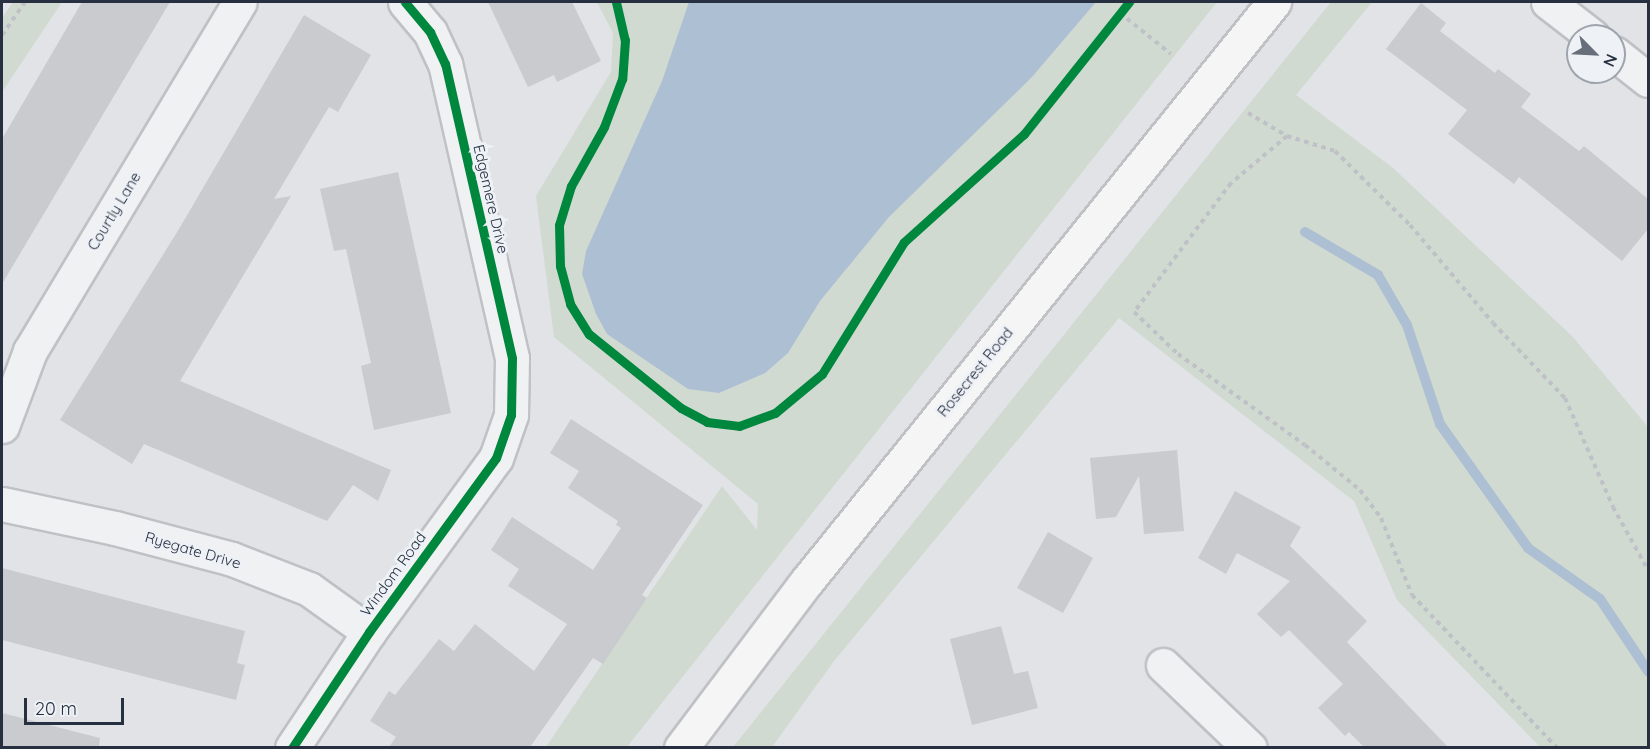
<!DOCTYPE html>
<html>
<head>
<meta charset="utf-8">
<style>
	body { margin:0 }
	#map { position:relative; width:1650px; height:749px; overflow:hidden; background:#e1e3e6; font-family:Quicksand,sans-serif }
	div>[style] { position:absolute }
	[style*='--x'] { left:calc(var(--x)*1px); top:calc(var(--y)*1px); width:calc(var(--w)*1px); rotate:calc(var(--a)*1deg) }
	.green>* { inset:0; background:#d1dad1 }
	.water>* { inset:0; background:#adbfd3 }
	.stream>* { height:10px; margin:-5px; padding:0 5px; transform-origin:5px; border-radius:5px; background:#adbfd3 }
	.building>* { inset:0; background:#c9cbce }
	.path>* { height:4px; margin-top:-2px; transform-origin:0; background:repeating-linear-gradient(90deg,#bfc1c6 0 4.5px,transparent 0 9px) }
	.roads { filter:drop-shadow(2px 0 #bfc1c4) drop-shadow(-2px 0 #bfc1c4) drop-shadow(0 2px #bfc1c4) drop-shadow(0 -2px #bfc1c4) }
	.minor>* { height:33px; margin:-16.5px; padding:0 16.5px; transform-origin:16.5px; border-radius:16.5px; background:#f0f1f3 }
	.major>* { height:33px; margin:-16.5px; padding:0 16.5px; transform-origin:16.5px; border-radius:16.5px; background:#f5f5f6 }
	.cycleway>* { height:9px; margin:-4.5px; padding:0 4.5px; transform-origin:4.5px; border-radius:4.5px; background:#00873e }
	span { translate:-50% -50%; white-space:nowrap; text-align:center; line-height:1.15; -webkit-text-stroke:6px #eef1f6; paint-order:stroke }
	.street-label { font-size:15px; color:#263040 }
	.frame { position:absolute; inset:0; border:3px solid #263040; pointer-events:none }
	.north { position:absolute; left:1566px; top:24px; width:60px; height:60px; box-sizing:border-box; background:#eef1f6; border:2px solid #9ea4ad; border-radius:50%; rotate:114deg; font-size:16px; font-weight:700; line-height:24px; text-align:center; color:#263040 }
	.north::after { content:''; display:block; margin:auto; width:21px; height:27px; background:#676f7a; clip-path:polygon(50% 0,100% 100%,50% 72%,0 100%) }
	.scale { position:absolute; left:24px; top:698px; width:100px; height:27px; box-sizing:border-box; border:3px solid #263040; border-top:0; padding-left:8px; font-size:18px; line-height:21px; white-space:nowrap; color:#263040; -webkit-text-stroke:4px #eef1f6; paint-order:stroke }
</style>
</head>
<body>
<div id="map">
	<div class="green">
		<i style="clip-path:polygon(13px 2px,62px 2px,2px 92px,2px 18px)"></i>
		<i style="clip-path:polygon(597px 2px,1217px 2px,627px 747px,546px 747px,722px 486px,757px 530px,758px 504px,554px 337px,536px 196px,611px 72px,613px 33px)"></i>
		<i style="clip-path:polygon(1331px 2px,1372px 2px,1296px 95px,1393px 168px,1572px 336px,1648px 427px,1648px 747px,1540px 747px,1397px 600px,1354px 501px,1119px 318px,834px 661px,772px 747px,733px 747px)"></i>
	</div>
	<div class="water">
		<i style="clip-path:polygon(689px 2px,1096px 2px,1032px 77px,889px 217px,820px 301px,788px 353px,765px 373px,719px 393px,688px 389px,607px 334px,596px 314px,582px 274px,586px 251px,662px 81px)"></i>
	</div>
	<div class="stream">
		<i style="--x:1305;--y:232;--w:85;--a:30.5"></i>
		<i style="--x:1378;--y:275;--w:58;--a:59.9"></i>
		<i style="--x:1407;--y:325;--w:104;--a:71.6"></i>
		<i style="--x:1440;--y:424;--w:152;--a:54.6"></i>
		<i style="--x:1528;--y:548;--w:88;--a:35.3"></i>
		<i style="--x:1600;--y:599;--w:87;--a:56.3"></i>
	</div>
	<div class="building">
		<i style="clip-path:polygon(82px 2px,170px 2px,2px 284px,2px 139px)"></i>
		<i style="clip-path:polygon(488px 2px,572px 2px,601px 61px,557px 82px,554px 75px,528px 87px)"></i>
		<i style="clip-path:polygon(1421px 3px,1446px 23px,1440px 31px,1495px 73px,1498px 69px,1531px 94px,1521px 107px,1579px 151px,1584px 146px,1648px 199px,1648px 229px,1622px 261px,1519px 177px,1514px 184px,1448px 134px,1467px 110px,1386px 49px)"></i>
		<i style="clip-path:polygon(304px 15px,371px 55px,338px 112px,329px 107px,274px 199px,291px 196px,180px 381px,391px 470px,378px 501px,353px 485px,327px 521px,144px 444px,132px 464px,60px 420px,179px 229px)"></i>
		<i style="clip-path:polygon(398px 172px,451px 413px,374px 430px,361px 366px,371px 363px,346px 249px,334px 251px,320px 189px)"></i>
		<i style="clip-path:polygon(571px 419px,703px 505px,642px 595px,647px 598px,603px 664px,593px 658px,530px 747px,389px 747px,396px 737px,370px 721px,389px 691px,395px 695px,439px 639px,454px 651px,475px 624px,534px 671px,567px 624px,508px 586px,519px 569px,491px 550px,512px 517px,593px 570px,621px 528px,616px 525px,618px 521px,568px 488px,579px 471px,550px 453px)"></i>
		<i style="clip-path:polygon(1177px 450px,1184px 531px,1144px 534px,1139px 476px,1116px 517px,1096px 519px,1090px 458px)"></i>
		<i style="clip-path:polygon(1235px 491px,1301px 527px,1290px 546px,1367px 621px,1347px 642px,1448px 747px,1364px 747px,1349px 732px,1345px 736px,1318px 708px,1343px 684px,1289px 630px,1281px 637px,1257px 614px,1290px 581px,1237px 553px,1226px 574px,1198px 558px)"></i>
		<i style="clip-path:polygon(1048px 532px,1093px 558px,1063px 613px,1017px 588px)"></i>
		<i style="clip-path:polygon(2px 568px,245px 631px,237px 663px,245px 665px,236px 700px,2px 640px)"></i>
		<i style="clip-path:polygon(1001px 626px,1014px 674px,1028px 671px,1038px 708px,972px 725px,950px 639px)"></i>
		<i style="clip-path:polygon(2px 713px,100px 738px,99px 747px,2px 747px)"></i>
	</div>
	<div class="path">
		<i style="--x:1120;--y:13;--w:65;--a:38.8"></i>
		<i style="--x:2;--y:35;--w:40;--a:-55.1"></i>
		<i style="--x:1248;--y:113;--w:45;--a:30.5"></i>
		<i style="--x:1287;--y:136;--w:50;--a:17.4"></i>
		<i style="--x:1335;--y:151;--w:105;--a:44.6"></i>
		<i style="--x:1410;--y:225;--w:128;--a:49.7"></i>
		<i style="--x:1493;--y:323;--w:104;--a:46.2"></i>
		<i style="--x:1565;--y:398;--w:119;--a:66.2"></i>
		<i style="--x:1613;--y:507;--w:72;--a:60.9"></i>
		<i style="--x:1287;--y:136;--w:73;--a:140"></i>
		<i style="--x:1231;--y:183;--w:161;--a:126.9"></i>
		<i style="--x:1134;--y:312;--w:61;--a:43.7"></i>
		<i style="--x:1178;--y:354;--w:156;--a:35.6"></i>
		<i style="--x:1305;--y:445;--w:71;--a:39.3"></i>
		<i style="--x:1360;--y:490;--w:35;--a:53"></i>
		<i style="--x:1381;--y:518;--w:83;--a:68.1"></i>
		<i style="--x:1412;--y:595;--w:211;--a:46.5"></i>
	</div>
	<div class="roads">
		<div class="minor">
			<i style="--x:1548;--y:2;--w:56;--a:37.7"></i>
			<i style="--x:1614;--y:53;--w:43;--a:38.5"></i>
			<i style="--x:2;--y:426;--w:80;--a:-69.5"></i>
			<i style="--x:30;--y:351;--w:407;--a:-59"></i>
			<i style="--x:2;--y:504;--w:116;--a:12"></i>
			<i style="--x:115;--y:528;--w:121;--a:14.8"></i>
			<i style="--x:232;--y:559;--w:83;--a:21.3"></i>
			<i style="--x:309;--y:589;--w:74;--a:35.6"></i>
			<i style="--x:1163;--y:665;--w:120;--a:43.7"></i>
			<i style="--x:292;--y:748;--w:139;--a:-56.4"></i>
			<i style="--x:369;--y:632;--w:215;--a:-53.9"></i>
			<i style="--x:496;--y:458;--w:46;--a:-70.8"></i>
			<i style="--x:511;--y:415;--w:57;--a:-89"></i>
			<i style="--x:512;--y:358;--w:302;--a:-102.8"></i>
			<i style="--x:445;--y:64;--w:35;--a:-115"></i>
			<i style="--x:430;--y:32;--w:39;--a:-130"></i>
		</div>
		<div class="major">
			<i style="--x:681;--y:748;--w:209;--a:-53"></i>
			<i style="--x:807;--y:581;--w:744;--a:-51.11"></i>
		</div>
	</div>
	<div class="cycleway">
		<i style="--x:616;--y:2;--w:39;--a:77"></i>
		<i style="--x:625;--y:40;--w:39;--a:94"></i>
		<i style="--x:622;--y:79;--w:51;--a:110.6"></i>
		<i style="--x:604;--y:127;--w:68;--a:119.2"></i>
		<i style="--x:571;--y:186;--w:41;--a:107.1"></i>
		<i style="--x:559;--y:225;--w:41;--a:88.6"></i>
		<i style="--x:560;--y:266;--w:39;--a:75"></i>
		<i style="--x:570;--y:304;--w:36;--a:58"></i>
		<i style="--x:589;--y:334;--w:118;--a:38.8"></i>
		<i style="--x:681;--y:408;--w:30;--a:28"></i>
		<i style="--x:707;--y:422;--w:32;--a:7"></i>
		<i style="--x:739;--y:426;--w:38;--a:-20"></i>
		<i style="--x:775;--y:413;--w:61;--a:-39.7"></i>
		<i style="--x:822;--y:374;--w:155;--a:-58.2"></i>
		<i style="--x:904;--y:242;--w:161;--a:-42"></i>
		<i style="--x:1024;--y:134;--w:169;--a:-51.5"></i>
		<i style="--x:292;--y:748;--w:139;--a:-56.4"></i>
		<i style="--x:369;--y:632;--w:215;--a:-53.9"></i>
		<i style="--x:496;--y:458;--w:46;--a:-70.8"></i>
		<i style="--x:511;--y:415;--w:57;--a:-89"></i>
		<i style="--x:512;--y:358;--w:302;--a:-102.8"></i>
		<i style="--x:445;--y:64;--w:35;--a:-115"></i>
		<i style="--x:430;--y:32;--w:39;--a:-130"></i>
	</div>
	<div class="street-label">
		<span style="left:491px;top:199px;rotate:77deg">Edgemere Drive</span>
		<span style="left:114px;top:211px;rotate:-59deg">Courtly Lane</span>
		<span style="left:975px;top:372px;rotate:-51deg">Rosecrest Road</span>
		<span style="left:193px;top:550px;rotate:16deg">Ryegate Drive</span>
		<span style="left:393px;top:574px;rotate:-54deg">Windom Road</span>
	</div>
	<div class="frame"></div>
	<div class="north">N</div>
	<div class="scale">20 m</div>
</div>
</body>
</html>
